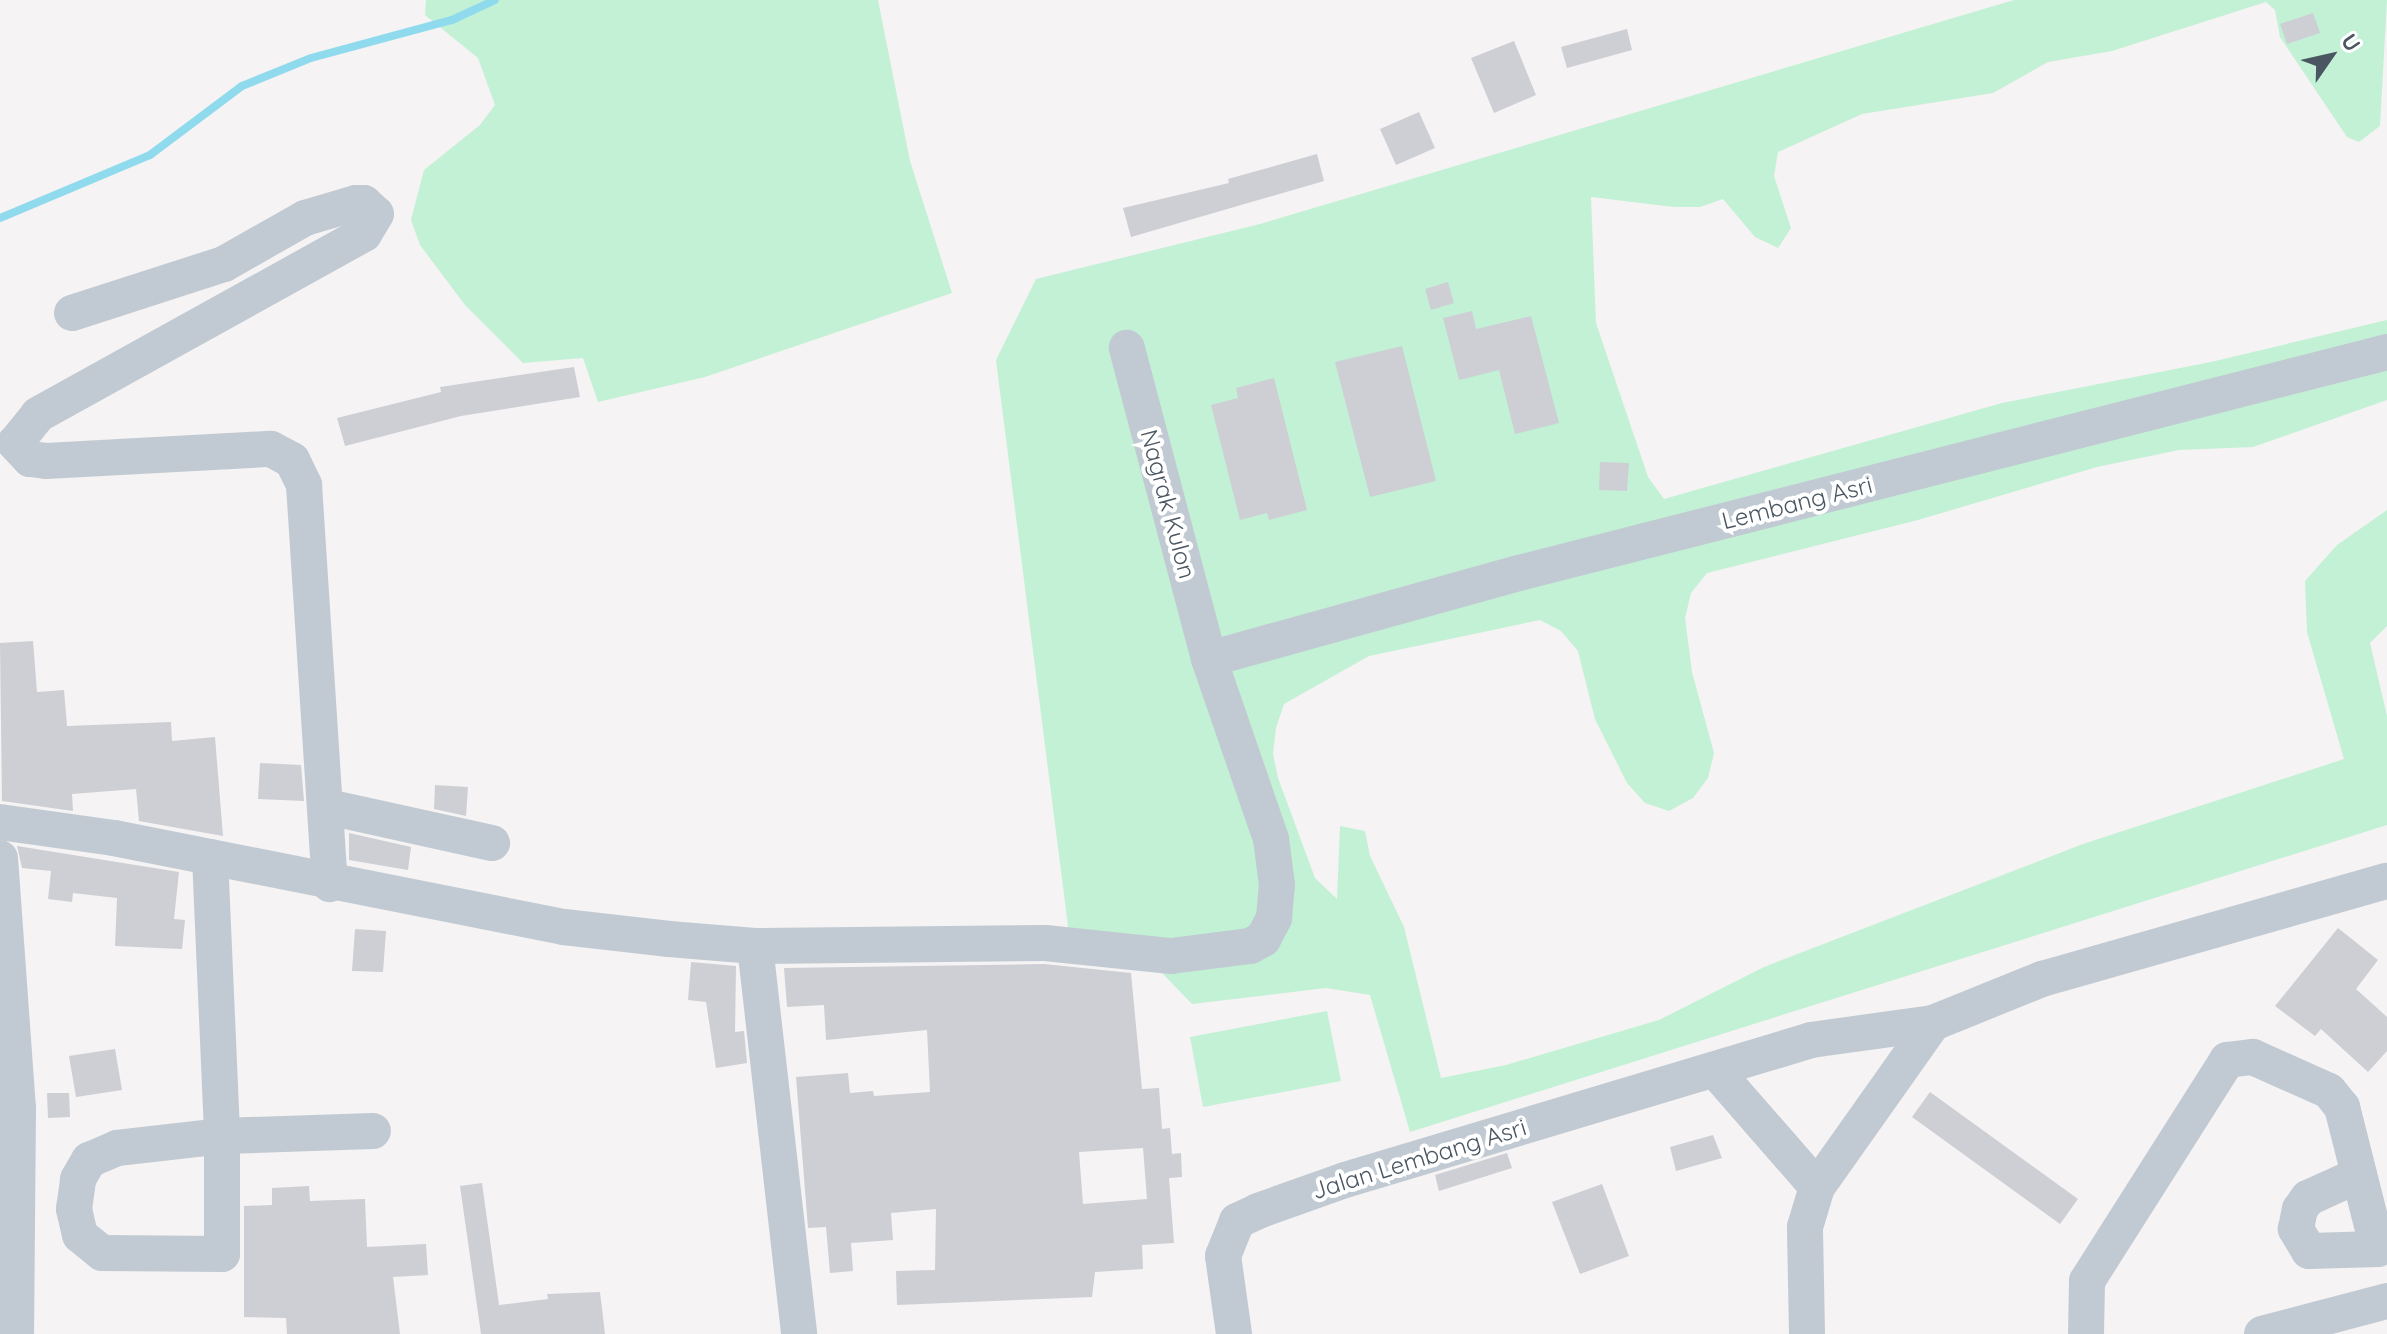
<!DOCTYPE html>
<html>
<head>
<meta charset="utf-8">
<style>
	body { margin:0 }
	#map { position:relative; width:2387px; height:1334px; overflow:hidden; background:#f5f3f3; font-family:Quicksand,sans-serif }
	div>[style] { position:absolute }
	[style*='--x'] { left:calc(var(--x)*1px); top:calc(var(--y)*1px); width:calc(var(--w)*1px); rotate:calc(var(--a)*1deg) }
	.green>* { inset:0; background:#c3f1d5 }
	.stream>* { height:8px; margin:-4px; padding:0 4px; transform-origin:4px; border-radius:4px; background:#90daee }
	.building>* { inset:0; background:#cdcfd5 }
	.minor>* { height:36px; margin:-18px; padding:0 18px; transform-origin:18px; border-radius:18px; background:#c1cad2 }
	span { translate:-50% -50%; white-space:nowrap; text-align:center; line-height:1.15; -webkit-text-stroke:8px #fff; paint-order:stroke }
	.street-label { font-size:24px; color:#4a5661 }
	.north { position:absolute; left:2291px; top:16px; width:80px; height:80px; -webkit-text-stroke:6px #fff; paint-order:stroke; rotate:56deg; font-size:22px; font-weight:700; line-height:32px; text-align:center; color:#4a5661 }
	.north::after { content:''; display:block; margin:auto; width:28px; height:36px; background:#4a5661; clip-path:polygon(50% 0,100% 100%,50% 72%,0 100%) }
</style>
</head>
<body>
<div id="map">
	<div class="green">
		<i style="clip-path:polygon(426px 0,878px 0,910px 161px,952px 293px,705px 377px,598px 402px,583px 358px,523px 363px,465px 305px,420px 245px,411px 220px,424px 170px,480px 125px,495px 105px,478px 58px,425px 15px)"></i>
		<i style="clip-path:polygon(2014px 0,2387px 0,2380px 126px,2359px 142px,2347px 137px,2280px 37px,2275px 10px,2266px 2px,2112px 51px,2048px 62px,1993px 93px,1862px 114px,1778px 152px,1774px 176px,1791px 228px,1778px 248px,1755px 237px,1723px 199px,1700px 207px,1674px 207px,1591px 197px,1596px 323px,1648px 477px,1664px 499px,2002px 403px,2211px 362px,2387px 320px,2387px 400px,2253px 447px,2179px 450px,2097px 467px,1918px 520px,1707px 573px,1691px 593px,1685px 618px,1692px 672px,1714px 753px,1708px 778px,1693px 798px,1669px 811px,1645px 803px,1627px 783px,1595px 719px,1578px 651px,1561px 631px,1540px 620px,1369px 656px,1284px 704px,1276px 728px,1273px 754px,1278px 778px,1315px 878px,1337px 899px,1340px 826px,1365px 831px,1370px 856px,1404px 927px,1441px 1078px,1506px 1065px,1659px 1020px,1764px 967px,2083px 844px,2344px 759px,2307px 632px,2305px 581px,2337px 545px,2387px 510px,2387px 626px,2370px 643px,2387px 716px,2387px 825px,1410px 1132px,1370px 995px,1326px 988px,1192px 1004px,1135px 945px,1069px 934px,996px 360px,1036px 279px,1260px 224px)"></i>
		<i style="clip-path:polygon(1327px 1011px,1341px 1081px,1203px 1107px,1190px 1037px)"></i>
	</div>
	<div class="stream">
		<i style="--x:0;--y:218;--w:163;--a:-22.8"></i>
		<i style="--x:150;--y:155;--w:115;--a:-36.9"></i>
		<i style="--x:242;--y:86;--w:74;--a:-22.1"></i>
		<i style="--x:311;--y:58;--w:146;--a:-15.1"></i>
		<i style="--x:452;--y:20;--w:47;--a:-24.9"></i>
	</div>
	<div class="building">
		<i style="clip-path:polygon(2313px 13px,2320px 33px,2287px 44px,2280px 24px)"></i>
		<i style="clip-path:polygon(1627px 29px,1632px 50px,1567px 68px,1561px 47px)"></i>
		<i style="clip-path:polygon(1514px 41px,1536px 95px,1494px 113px,1471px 58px)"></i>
		<i style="clip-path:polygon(1419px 112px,1435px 148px,1396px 165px,1380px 129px)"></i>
		<i style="clip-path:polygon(1317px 154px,1324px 181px,1131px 237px,1123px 208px,1229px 183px,1228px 179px)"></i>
		<i style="clip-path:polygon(1448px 282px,1454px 303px,1431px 310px,1425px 289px)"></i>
		<i style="clip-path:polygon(1472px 311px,1476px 329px,1531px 316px,1559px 423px,1515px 434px,1499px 370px,1459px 380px,1443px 318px)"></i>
		<i style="clip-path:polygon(1402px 346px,1436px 481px,1370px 497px,1335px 362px)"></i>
		<i style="clip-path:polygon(574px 367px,580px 397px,461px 416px,345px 446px,337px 418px,441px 392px,440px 387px)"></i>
		<i style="clip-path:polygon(1274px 378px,1307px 510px,1269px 520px,1267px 513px,1240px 520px,1211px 405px,1238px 398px,1236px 388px)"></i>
		<i style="clip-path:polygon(1600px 462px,1629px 463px,1627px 491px,1599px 490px)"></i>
		<i style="clip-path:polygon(33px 641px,37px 692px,64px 690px,67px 726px,171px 722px,172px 741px,215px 737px,223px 836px,139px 821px,136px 789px,72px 794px,73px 811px,2px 801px,0 643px)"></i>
		<i style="clip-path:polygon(260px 763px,301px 765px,304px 801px,258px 799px)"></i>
		<i style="clip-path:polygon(435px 785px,468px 787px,466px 816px,434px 809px)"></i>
		<i style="clip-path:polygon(349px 833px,411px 847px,408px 870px,349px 860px)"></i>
		<i style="clip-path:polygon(17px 846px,179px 872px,174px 919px,185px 920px,182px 949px,115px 946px,117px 898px,73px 893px,72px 902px,48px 899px,51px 871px,22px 868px)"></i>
		<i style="clip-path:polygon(2338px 928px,2378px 960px,2356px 989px,2387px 1017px,2387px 1051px,2368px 1072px,2321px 1029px,2315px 1036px,2275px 1006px)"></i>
		<i style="clip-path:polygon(355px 929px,386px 931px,383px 972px,352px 971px)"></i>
		<i style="clip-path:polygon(691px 962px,736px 966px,735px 1032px,744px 1031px,747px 1063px,716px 1068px,706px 1002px,688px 1000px)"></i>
		<i style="clip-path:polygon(evenodd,1044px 964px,1131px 973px,1142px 1089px,1159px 1088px,1162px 1129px,1170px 1128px,1172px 1154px,1181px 1153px,1182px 1177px,1169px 1178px,1174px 1243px,1142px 1245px,1143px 1269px,1095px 1272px,1092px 1297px,897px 1305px,896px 1271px,935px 1270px,936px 1209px,891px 1213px,893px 1240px,851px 1243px,853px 1271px,830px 1273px,826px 1227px,808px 1228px,796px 1077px,848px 1073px,850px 1093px,873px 1091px,874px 1096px,930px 1092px,927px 1030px,826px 1040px,824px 1005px,787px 1007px,784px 968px,1044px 964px,1143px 1148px,1147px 1199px,1083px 1204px,1079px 1152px,1143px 1148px)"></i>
		<i style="clip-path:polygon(115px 1049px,122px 1090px,76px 1097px,69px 1056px)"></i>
		<i style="clip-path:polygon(1930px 1092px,2078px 1199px,2060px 1224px,1912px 1117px)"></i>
		<i style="clip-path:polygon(47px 1093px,69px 1093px,70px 1117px,48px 1118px)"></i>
		<i style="clip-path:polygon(1713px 1135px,1722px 1158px,1676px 1171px,1670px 1147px)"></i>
		<i style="clip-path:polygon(1507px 1153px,1512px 1168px,1439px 1191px,1435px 1175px)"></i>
		<i style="clip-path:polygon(482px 1183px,499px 1305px,548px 1299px,547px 1294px,600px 1292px,605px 1334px,481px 1334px,460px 1186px)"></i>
		<i style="clip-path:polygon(1602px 1184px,1629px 1256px,1580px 1274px,1552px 1202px)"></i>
		<i style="clip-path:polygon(309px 1186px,310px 1201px,365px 1199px,367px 1247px,426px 1244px,428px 1275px,393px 1277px,400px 1334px,287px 1334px,286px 1318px,244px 1317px,244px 1206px,272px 1205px,272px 1188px)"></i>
	</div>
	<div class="minor">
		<i style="--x:72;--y:313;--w:160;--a:-17.9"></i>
		<i style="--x:224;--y:264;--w:93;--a:-29.6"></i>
		<i style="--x:305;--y:218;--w:53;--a:-16.4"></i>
		<i style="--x:356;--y:203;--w:8;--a:0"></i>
		<i style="--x:364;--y:203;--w:16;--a:43"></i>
		<i style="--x:376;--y:214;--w:23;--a:121"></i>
		<i style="--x:364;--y:234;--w:373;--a:151"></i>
		<i style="--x:38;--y:415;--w:36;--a:129"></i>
		<i style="--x:15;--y:443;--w:22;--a:47"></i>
		<i style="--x:30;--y:459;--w:16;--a:7"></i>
		<i style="--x:46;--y:461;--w:225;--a:-3.1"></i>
		<i style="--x:271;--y:449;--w:24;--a:28"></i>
		<i style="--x:292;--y:460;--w:28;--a:64"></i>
		<i style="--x:304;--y:485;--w:400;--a:86.3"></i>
		<i style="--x:1209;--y:659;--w:322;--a:-15.5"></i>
		<i style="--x:1519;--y:573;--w:896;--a:-14.28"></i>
		<i style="--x:328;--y:807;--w:168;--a:12.4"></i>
		<i style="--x:0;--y:822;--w:115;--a:8"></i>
		<i style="--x:114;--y:838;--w:459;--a:11.2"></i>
		<i style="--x:564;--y:927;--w:106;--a:6.5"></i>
		<i style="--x:669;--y:939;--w:86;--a:4.7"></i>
		<i style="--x:755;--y:946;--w:290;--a:-0.6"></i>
		<i style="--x:1045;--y:943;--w:127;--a:5.9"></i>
		<i style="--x:1171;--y:956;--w:80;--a:-7.2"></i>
		<i style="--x:1250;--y:946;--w:15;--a:-28"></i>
		<i style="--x:1263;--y:939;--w:24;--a:-62"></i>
		<i style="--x:1274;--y:918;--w:33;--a:-85"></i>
		<i style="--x:1277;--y:885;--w:46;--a:-97.4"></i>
		<i style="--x:1271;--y:839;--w:190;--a:-109"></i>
		<i style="--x:1209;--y:659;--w:322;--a:-104.8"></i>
		<i style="--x:210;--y:857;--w:279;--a:87.5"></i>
		<i style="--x:222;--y:1136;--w:118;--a:90"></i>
		<i style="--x:222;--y:1254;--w:120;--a:-179.5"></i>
		<i style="--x:102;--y:1253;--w:28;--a:-141"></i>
		<i style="--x:80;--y:1235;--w:27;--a:-103"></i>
		<i style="--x:74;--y:1209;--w:30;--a:-82"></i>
		<i style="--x:78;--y:1179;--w:22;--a:-60"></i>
		<i style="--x:89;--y:1160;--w:30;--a:-23"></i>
		<i style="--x:117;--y:1148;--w:106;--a:-6.5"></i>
		<i style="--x:222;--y:1136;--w:151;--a:-1.9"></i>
		<i style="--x:0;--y:858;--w:251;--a:85.9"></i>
		<i style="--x:18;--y:1108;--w:226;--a:90.5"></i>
		<i style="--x:755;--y:946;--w:390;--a:83.5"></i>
		<i style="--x:1715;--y:1070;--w:155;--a:48.9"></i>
		<i style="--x:1234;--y:1334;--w:79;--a:-98"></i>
		<i style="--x:1223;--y:1256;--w:38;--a:-68"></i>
		<i style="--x:1237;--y:1221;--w:23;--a:-25"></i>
		<i style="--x:1258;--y:1211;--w:92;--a:-19.6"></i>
		<i style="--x:1345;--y:1180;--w:487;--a:-16.7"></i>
		<i style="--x:1811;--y:1040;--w:123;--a:-7.9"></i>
		<i style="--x:1807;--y:1334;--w:107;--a:-91.1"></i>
		<i style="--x:1805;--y:1227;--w:42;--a:-73.3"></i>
		<i style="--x:1817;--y:1187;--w:201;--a:-54.7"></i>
		<i style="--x:1933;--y:1023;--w:118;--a:-22"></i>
		<i style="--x:2042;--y:979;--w:359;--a:-15.9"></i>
		<i style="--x:2086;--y:1334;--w:53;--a:-88.9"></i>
		<i style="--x:2087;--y:1281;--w:262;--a:-57.6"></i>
		<i style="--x:2227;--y:1060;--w:26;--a:-7"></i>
		<i style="--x:2253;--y:1057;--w:83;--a:24.1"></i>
		<i style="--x:2329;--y:1091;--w:21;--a:51"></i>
		<i style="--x:2342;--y:1107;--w:146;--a:75.8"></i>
		<i style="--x:2378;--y:1249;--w:69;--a:178.3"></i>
		<i style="--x:2309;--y:1251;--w:26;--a:-121"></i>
		<i style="--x:2296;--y:1229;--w:20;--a:-79"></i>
		<i style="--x:2300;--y:1209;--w:14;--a:-54"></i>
		<i style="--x:2308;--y:1198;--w:56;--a:-24.3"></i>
		<i style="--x:2262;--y:1334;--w:129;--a:-14.8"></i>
	</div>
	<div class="street-label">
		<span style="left:1797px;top:503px;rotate:-14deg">Lembang Asri</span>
		<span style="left:1168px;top:504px;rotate:75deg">Nagrak Kulon</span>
		<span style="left:1419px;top:1159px;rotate:-17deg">Jalan Lembang Asri</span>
	</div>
	<div class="north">U</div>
</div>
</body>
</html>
